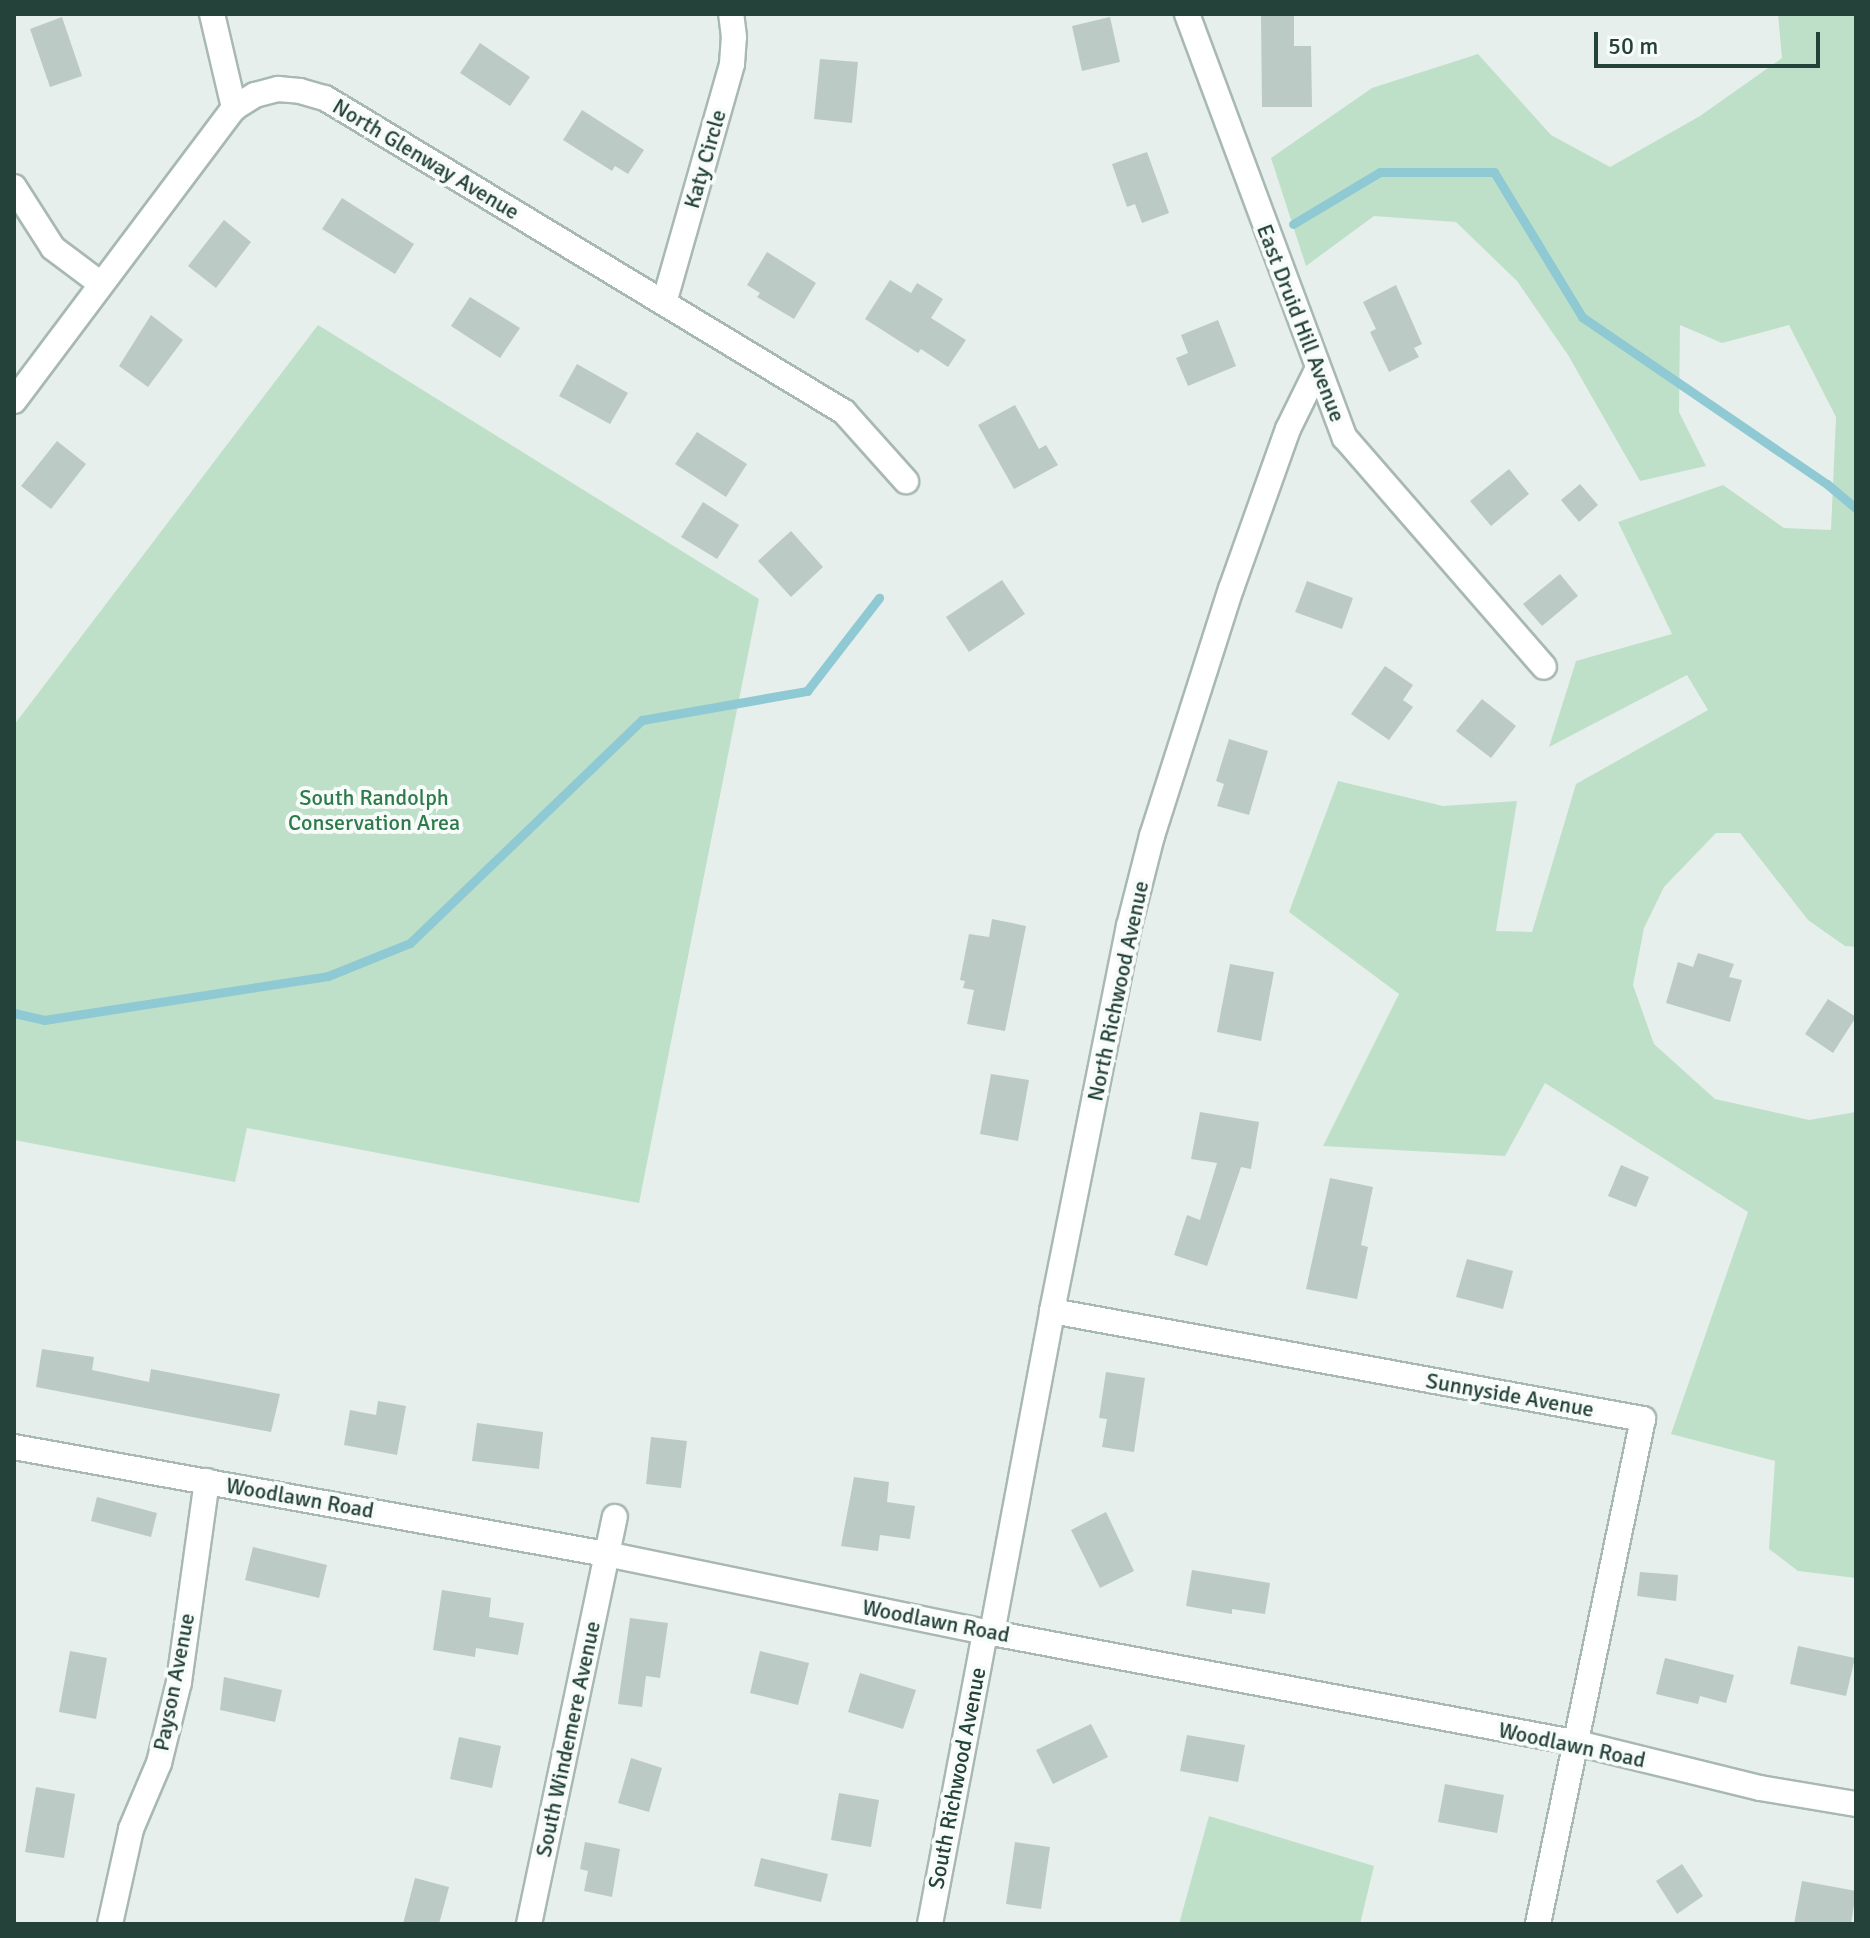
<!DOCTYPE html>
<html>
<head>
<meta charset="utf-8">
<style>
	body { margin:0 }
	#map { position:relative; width:1870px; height:1938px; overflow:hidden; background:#e6efeb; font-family:Signika,sans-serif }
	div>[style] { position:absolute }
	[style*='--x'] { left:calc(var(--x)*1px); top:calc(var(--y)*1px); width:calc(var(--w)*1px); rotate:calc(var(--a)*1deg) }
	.green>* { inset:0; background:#bfe0c8 }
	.stream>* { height:9px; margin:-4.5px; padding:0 4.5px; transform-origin:4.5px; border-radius:4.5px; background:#8ec9d4 }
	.building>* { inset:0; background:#bbcac4 }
	.roads { filter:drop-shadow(2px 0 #a8b8b2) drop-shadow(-2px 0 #a8b8b2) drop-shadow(0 2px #a8b8b2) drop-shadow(0 -2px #a8b8b2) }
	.street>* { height:24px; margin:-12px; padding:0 12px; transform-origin:12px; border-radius:12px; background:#fff }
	span { translate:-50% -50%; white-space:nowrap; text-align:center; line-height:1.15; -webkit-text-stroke:8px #f7fbf9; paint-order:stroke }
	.street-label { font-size:22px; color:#24423a }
	.park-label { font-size:22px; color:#2d7a4b }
	.frame { position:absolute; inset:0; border:16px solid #24423a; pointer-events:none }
	.scale { position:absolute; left:1594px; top:32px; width:226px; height:36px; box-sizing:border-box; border:4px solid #24423a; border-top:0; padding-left:10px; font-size:24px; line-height:28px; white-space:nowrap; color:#24423a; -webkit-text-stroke:6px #f7fbf9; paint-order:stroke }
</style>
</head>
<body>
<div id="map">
	<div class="green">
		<i style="clip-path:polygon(1778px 14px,1856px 14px,1856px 947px,1845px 946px,1808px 920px,1740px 833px,1716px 833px,1664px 887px,1644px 928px,1633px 985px,1654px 1044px,1715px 1099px,1809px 1120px,1856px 1112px,1856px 1578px,1798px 1571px,1769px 1549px,1775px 1461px,1671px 1434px,1748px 1212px,1545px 1083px,1505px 1156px,1323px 1146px,1399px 994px,1289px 912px,1338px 781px,1443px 806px,1517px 801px,1496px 931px,1532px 932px,1576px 784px,1708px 710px,1687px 675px,1549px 747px,1576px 661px,1672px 634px,1618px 522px,1723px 485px,1784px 528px,1831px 530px,1836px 417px,1789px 325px,1722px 343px,1680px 325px,1679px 412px,1706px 466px,1640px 481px,1568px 355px,1517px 281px,1456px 222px,1374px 216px,1306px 266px,1271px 158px,1372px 88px,1478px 54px,1551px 135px,1610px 167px,1700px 116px,1782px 58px)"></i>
		<i style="clip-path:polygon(318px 325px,759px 599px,639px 1203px,247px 1128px,235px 1182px,14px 1140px,14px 725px)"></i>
		<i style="clip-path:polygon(1209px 1816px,1374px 1866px,1360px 1924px,1179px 1924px)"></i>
	</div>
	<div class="stream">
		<i style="--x:1293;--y:224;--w:101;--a:-30.9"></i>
		<i style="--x:1380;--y:172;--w:114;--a:0"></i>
		<i style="--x:1494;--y:172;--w:170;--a:58.7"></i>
		<i style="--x:1582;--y:317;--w:297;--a:34.3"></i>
		<i style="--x:1827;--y:484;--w:38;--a:40"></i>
		<i style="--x:14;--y:1013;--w:31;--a:13"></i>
		<i style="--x:44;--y:1020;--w:287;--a:-8.8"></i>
		<i style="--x:328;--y:976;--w:88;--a:-21.9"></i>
		<i style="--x:410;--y:943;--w:322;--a:-43.9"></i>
		<i style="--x:642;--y:720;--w:168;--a:-10"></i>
		<i style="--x:807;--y:691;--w:118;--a:-52.3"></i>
	</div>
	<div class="building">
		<i style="clip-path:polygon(1261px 14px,1294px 14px,1294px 46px,1311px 46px,1312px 107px,1262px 107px)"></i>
		<i style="clip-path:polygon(62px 17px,82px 76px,50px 87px,30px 29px)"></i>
		<i style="clip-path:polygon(1110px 17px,1120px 62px,1082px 71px,1072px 26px)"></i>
		<i style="clip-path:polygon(480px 43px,530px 77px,510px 106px,460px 73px)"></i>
		<i style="clip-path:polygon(820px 59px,858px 62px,852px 123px,814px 119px)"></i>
		<i style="clip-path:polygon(582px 110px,644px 150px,628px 174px,615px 166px,612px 171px,563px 140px)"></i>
		<i style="clip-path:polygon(1147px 152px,1169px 213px,1142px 223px,1135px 204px,1127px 207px,1112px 164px)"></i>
		<i style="clip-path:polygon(342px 198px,414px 244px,395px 274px,322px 229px)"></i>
		<i style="clip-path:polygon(224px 220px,251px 242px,216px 288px,188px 266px)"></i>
		<i style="clip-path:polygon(767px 252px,816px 283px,794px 319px,757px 297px,760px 293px,747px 285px)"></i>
		<i style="clip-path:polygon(890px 280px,911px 293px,917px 283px,943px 299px,931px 318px,966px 340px,948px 367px,921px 349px,918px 353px,865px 319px)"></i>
		<i style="clip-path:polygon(1396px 285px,1422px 344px,1414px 348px,1419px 357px,1389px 372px,1370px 332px,1376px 329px,1363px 302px)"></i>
		<i style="clip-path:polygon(470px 297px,520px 328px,500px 358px,451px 326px)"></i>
		<i style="clip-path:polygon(151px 315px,183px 340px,148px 387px,119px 366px)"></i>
		<i style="clip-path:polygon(1218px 320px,1236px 366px,1188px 386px,1176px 358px,1188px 353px,1181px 335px)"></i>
		<i style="clip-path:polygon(577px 364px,628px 393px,610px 424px,559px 396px)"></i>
		<i style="clip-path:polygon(1015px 405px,1039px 449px,1046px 445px,1058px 465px,1014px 489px,978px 425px)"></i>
		<i style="clip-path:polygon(697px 432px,747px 464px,726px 497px,675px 464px)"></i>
		<i style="clip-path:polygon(57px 441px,86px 464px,51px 509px,21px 486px)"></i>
		<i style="clip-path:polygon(1509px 469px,1529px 494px,1491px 526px,1470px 501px)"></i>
		<i style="clip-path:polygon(1580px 484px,1598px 505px,1579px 522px,1561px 500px)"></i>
		<i style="clip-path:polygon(703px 502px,739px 525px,717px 559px,681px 537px)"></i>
		<i style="clip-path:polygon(791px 531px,823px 567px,791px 597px,758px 561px)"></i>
		<i style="clip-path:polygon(1560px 574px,1578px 596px,1542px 626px,1523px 604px)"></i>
		<i style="clip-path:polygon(1002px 580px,1025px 614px,969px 652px,946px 617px)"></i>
		<i style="clip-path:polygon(1307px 581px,1353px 598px,1342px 629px,1295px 612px)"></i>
		<i style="clip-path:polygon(1385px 666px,1413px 685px,1403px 700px,1413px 707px,1389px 740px,1351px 714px)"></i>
		<i style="clip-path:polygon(1482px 699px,1516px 726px,1491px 758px,1456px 731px)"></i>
		<i style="clip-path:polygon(1229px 739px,1268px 751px,1249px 815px,1217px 806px,1224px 784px,1216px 781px)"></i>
		<i style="clip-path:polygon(992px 919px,1026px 926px,1005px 1031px,967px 1024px,974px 990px,963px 988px,965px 981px,960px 980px,969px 934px,989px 937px)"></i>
		<i style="clip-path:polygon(1698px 953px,1734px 964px,1729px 977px,1742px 980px,1730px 1022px,1666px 1003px,1678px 962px,1693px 967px)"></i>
		<i style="clip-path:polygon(1230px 964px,1274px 972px,1261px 1041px,1217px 1032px)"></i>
		<i style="clip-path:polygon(1828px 999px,1856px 1017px,1833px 1053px,1805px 1034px)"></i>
		<i style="clip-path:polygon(991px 1074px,1029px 1080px,1018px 1141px,980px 1134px)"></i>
		<i style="clip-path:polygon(1200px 1112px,1259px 1122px,1251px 1169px,1241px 1167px,1207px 1266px,1174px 1255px,1187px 1215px,1200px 1220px,1217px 1163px,1191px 1159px)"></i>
		<i style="clip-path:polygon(1621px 1165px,1649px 1177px,1636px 1207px,1608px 1196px)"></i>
		<i style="clip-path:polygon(1330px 1178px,1373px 1187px,1361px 1245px,1368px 1247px,1357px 1299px,1306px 1289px)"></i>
		<i style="clip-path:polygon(1467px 1259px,1513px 1271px,1503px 1309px,1456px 1297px)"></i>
		<i style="clip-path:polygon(42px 1349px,94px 1357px,92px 1370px,149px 1382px,151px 1369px,280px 1394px,271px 1432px,36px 1387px)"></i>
		<i style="clip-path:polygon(1106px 1372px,1145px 1378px,1134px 1452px,1102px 1447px,1107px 1419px,1099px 1418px)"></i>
		<i style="clip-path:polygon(378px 1401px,406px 1406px,397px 1455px,344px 1445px,350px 1410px,376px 1415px)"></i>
		<i style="clip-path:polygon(477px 1423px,543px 1432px,539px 1469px,472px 1461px)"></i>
		<i style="clip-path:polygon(651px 1437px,687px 1441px,681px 1488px,646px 1484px)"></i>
		<i style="clip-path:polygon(854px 1477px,889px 1482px,887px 1502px,915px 1506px,910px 1539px,880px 1535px,878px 1551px,841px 1546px)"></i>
		<i style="clip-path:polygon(97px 1497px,157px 1513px,151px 1537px,91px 1521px)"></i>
		<i style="clip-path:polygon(1106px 1512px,1134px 1571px,1100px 1588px,1071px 1530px)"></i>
		<i style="clip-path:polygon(253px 1547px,327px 1565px,319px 1598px,245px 1580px)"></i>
		<i style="clip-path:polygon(1192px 1570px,1270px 1583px,1265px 1614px,1232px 1609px,1232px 1614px,1186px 1606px)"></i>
		<i style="clip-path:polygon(1640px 1572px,1678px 1575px,1676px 1601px,1637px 1596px)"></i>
		<i style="clip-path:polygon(442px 1590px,491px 1598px,489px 1617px,524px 1623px,518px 1655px,476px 1648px,475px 1657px,433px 1650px)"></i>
		<i style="clip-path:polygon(630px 1618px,668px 1623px,660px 1678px,646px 1676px,642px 1707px,618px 1704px)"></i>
		<i style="clip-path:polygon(1798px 1646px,1855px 1658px,1846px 1696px,1790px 1684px)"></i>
		<i style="clip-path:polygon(70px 1651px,107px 1658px,96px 1719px,59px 1712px)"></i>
		<i style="clip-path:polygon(760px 1651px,809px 1663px,798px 1705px,750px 1693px)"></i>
		<i style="clip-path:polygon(1665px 1658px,1734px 1675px,1726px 1703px,1700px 1696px,1698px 1704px,1656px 1694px)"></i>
		<i style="clip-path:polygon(860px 1673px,916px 1690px,903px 1729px,848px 1712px)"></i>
		<i style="clip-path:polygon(224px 1677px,282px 1690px,275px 1722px,220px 1710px)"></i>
		<i style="clip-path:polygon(1091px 1724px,1108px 1757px,1053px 1784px,1036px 1750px)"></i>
		<i style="clip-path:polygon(1187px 1735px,1245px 1745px,1238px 1782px,1180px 1771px)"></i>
		<i style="clip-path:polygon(459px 1737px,501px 1746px,492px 1788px,450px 1779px)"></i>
		<i style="clip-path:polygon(631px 1758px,662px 1768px,649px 1812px,618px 1803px)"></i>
		<i style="clip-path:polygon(1445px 1784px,1504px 1795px,1497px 1833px,1438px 1822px)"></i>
		<i style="clip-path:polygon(36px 1787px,75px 1794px,64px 1858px,25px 1852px)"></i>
		<i style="clip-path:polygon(839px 1793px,879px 1800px,871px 1847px,831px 1840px)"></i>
		<i style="clip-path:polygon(585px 1842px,620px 1849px,612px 1897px,584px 1891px,588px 1871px,580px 1869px)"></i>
		<i style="clip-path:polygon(1015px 1842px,1050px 1847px,1041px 1909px,1006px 1904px)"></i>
		<i style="clip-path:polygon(761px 1858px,828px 1874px,821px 1902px,754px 1886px)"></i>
		<i style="clip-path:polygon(1682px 1864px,1703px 1896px,1677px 1914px,1656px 1881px)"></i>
		<i style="clip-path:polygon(415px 1878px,449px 1887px,439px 1924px,403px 1924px)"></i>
		<i style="clip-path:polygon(1802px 1881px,1856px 1891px,1851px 1924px,1794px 1924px)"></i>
	</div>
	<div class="roads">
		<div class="street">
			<i style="--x:212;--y:14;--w:97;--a:76.8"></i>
			<i style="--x:1187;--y:14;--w:452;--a:69.6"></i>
			<i style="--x:1345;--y:438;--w:303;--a:49"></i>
			<i style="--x:14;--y:187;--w:72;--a:57.4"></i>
			<i style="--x:53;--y:248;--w:60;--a:36.9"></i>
			<i style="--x:664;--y:303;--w:248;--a:-74.1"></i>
			<i style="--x:732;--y:64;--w:27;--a:-86"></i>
			<i style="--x:734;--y:37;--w:23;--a:-97"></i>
			<i style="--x:14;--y:401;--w:366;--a:-53.1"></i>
			<i style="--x:234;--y:108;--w:25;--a:-32"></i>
			<i style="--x:255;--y:95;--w:24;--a:-15"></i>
			<i style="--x:278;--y:89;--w:22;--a:5"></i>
			<i style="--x:300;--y:91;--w:26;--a:16"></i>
			<i style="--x:325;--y:98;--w:607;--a:31.17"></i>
			<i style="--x:844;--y:412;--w:93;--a:48.1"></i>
			<i style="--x:1052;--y:1311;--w:601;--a:10.36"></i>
			<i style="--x:1643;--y:1419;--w:516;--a:101.75"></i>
			<i style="--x:14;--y:1447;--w:602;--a:10.25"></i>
			<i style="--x:606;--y:1554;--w:394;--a:11.6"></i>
			<i style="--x:992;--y:1633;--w:591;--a:10.63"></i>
			<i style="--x:1573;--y:1742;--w:193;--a:13.8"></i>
			<i style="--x:1760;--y:1788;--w:97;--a:9.5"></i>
			<i style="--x:992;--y:1633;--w:328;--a:-79.4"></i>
			<i style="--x:1052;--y:1311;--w:393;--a:-78.7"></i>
			<i style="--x:1129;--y:926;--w:93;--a:-75.7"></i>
			<i style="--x:1152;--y:836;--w:259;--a:-72.3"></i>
			<i style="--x:1231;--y:589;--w:170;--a:-70.4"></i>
			<i style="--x:1288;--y:429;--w:66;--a:-63.8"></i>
			<i style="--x:110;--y:1924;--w:97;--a:-77.5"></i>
			<i style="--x:131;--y:1829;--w:72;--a:-67"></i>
			<i style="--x:159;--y:1763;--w:83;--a:-76.1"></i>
			<i style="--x:179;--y:1682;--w:203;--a:-82.1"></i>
			<i style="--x:529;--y:1924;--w:416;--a:-78.1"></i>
			<i style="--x:930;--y:1924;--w:297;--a:-79.3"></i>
		</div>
	</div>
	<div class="street-label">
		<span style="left:426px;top:159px;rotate:31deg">North Glenway Avenue</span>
		<span style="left:705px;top:159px;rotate:-74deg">Katy Circle</span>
		<span style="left:1301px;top:323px;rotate:69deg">East Druid Hill Avenue</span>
		<span style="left:1118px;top:991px;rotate:-78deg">North Richwood Avenue</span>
		<span style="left:1510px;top:1395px;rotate:10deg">Sunnyside Avenue</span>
		<span style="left:300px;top:1498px;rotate:10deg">Woodlawn Road</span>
		<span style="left:936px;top:1621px;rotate:11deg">Woodlawn Road</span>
		<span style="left:174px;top:1682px;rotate:-79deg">Payson Avenue</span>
		<span style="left:568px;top:1739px;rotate:-78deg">South Windemere Avenue</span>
		<span style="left:1572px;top:1745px;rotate:12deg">Woodlawn Road</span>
		<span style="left:957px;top:1778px;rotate:-79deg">South Richwood Avenue</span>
	</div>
	<div class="park-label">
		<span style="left:374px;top:810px">South Randolph<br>Conservation Area</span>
	</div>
	<div class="frame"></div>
	<div class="scale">50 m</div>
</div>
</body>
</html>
